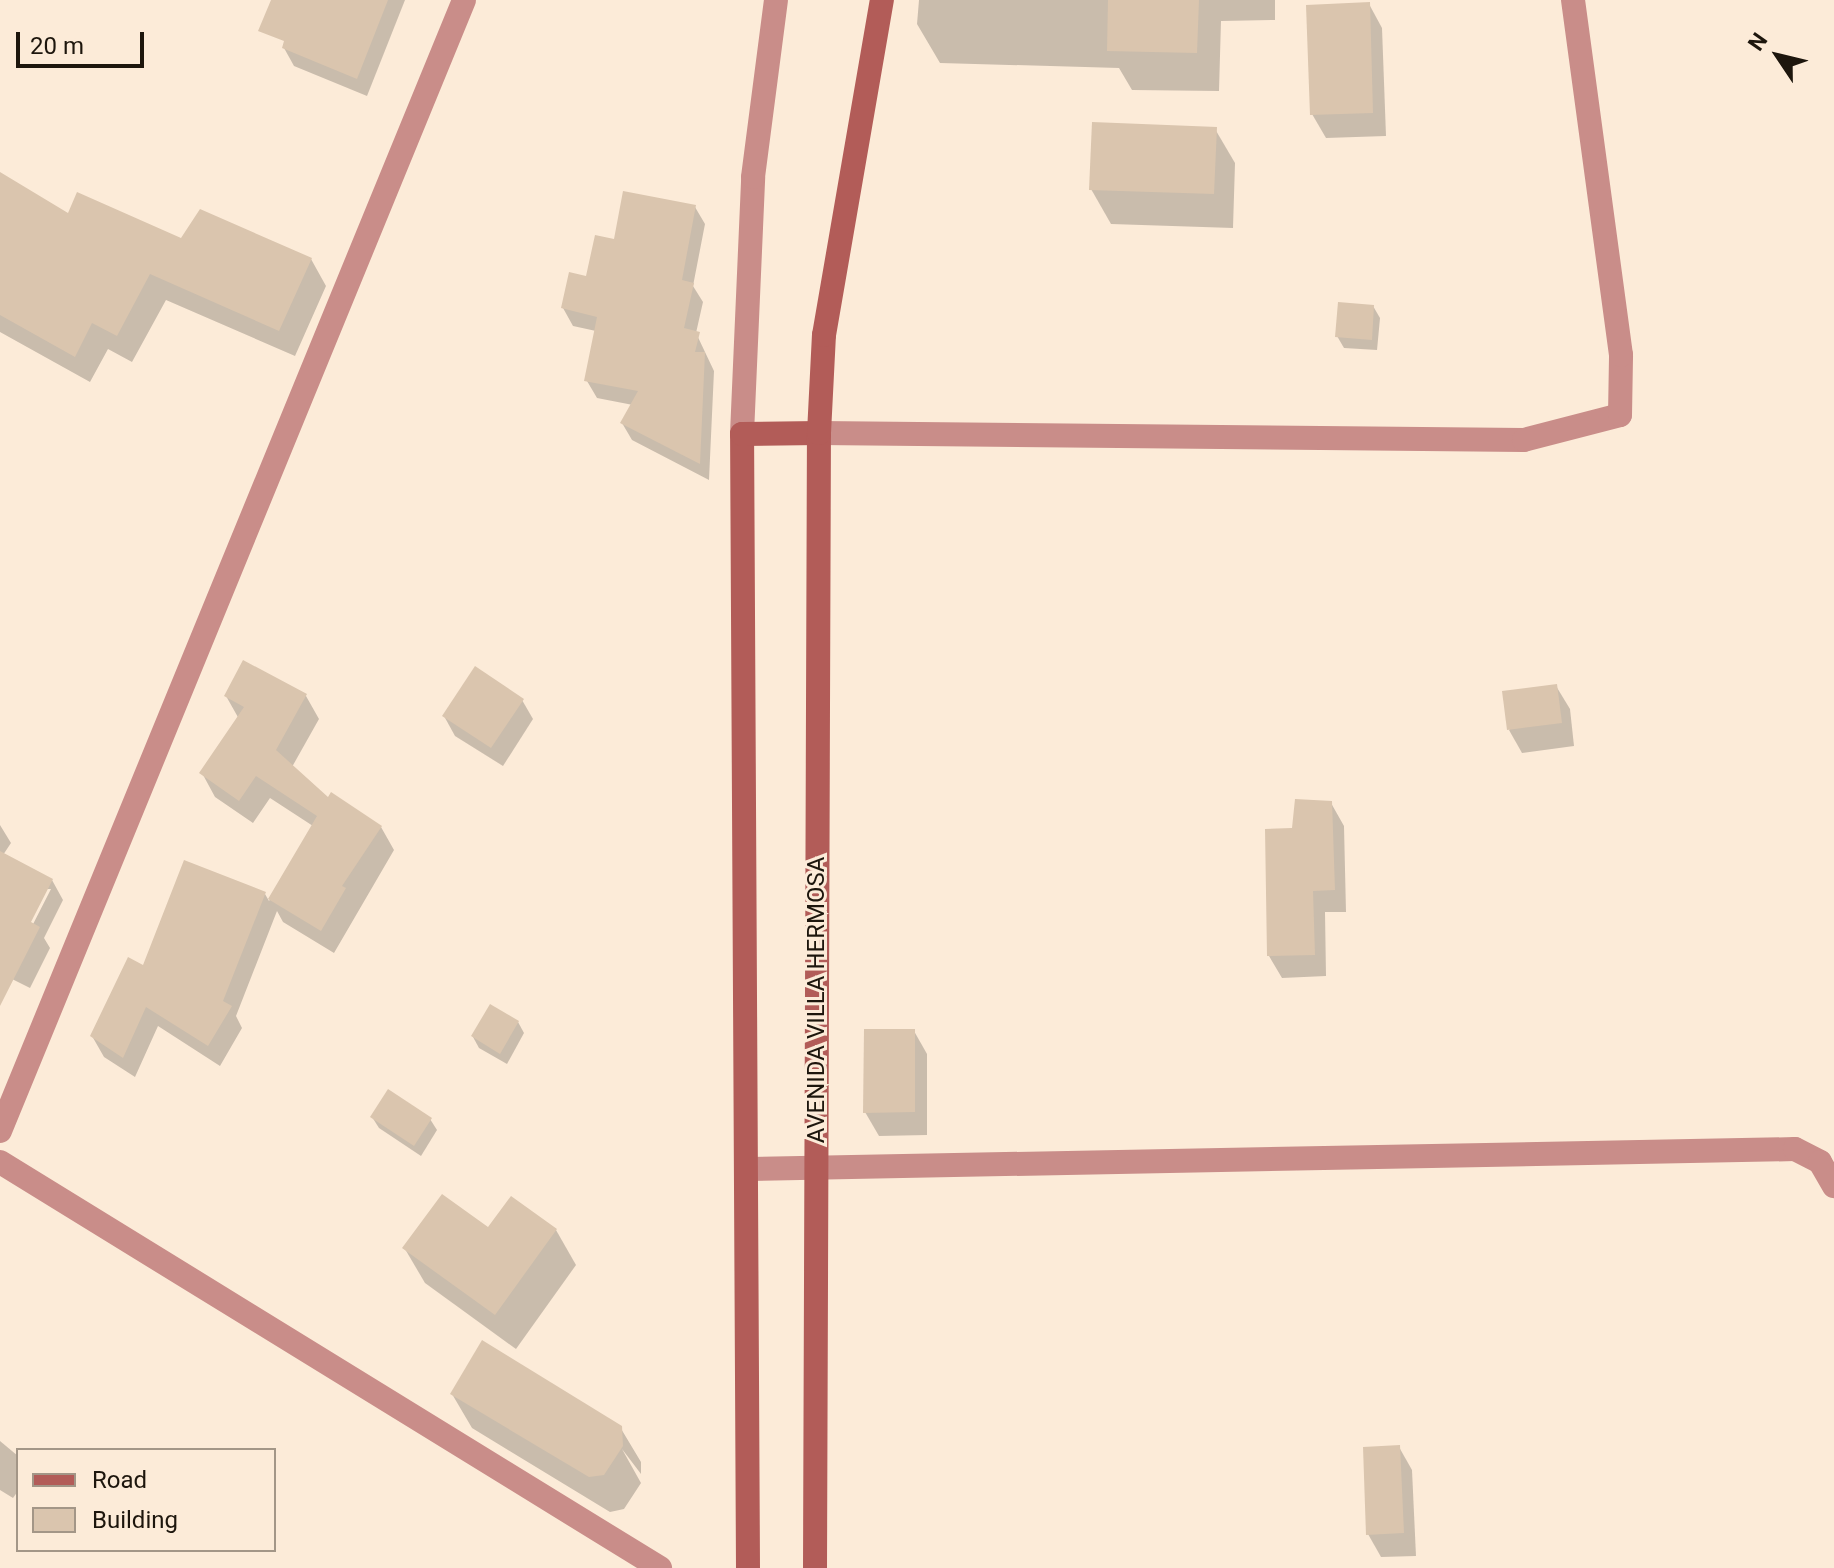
<!DOCTYPE html>
<html>
<head>
<meta charset="utf-8">
<style>
	body { margin:0 }
	#map { position:relative; width:1834px; height:1568px; overflow:hidden; background:#fcebd8; font-family:Roboto,sans-serif }
	div>[style] { position:absolute }
	[style*='--x'] { left:calc(var(--x)*1px); top:calc(var(--y)*1px); width:calc(var(--w)*1px); rotate:calc(var(--a)*1deg) }
	.shadow>* { inset:0; background:#0003 }
	.building>* { inset:0; background:#dac5ae }
	.street>* { height:24px; margin:-12px; padding:0 12px; transform-origin:12px; border-radius:12px; background:#c98d89 }
	.secondary>* { height:24px; margin:-12px; padding:0 12px; transform-origin:12px; border-radius:12px; background:#b25c58 }
	span { translate:-50% -50%; white-space:nowrap; text-align:center; line-height:1.15; -webkit-text-stroke:6px #fcebd8; paint-order:stroke }
	.street-label { font-size:24px; color:#1d160d }
	.legend { position:absolute; left:16px; top:1448px; width:260px; height:104px; box-sizing:border-box; background:#fcebd8; border:2px solid #a39687; margin:0; padding:10px 14px; list-style:none; font-size:24px; color:#1d160d }
	.legend li { display:flex; align-items:center; gap:16px; height:40px }
	.legend b { width:40px; border:2px solid #a39687 }
	.north { position:absolute; left:1738px; top:16px; width:80px; height:80px; -webkit-text-stroke:6px #fcebd8; paint-order:stroke; rotate:305deg; font-size:22px; font-weight:700; line-height:32px; text-align:center; color:#1d160d }
	.north::after { content:''; display:block; margin:auto; width:28px; height:36px; background:#1d160d; clip-path:polygon(50% 0,100% 100%,50% 72%,0 100%) }
	.scale { position:absolute; left:16px; top:32px; width:128px; height:36px; box-sizing:border-box; border:4px solid #1d160d; border-top:0; padding-left:10px; font-size:24px; line-height:28px; white-space:nowrap; color:#1d160d; -webkit-text-stroke:6px #fcebd8; paint-order:stroke }
</style>
</head>
<body>
<div id="map">
	<div class="shadow">
		<i style="clip-path:polygon(349px 0,405px 0,367px 96px,294px 66px,284px 48px)"></i>
		<i style="clip-path:polygon(919px 0,1275px 0,1275px 20px,1221px 21px,1219px 91px,1132px 90px,1119px 68px,940px 63px,917px 24px)"></i>
		<i style="clip-path:polygon(1369px 4px,1382px 28px,1386px 136px,1326px 138px,1312px 114px)"></i>
		<i style="clip-path:polygon(1215px 129px,1235px 163px,1233px 228px,1111px 224px,1091px 189px)"></i>
		<i style="clip-path:polygon(0 193px,68px 216px,182px 240px,311px 259px,326px 286px,295px 356px,166px 300px,132px 362px,108px 349px,90px 382px,0 332px)"></i>
		<i style="clip-path:polygon(695px 207px,705px 224px,693px 286px,703px 302px,696px 333px,714px 371px,709px 480px,632px 440px,622px 423px,633px 405px,597px 398px,587px 381px,596px 331px,573px 326px,563px 308px,616px 242px)"></i>
		<i style="clip-path:polygon(1373px 306px,1380px 318px,1377px 350px,1344px 348px,1337px 336px)"></i>
		<i style="clip-path:polygon(1556px 686px,1570px 709px,1574px 746px,1522px 753px,1509px 730px)"></i>
		<i style="clip-path:polygon(226px 696px,306px 696px,319px 719px,292px 767px,329px 800px,381px 827px,394px 850px,334px 953px,283px 922px,277px 911px,236px 1016px,242px 1028px,220px 1066px,158px 1026px,135px 1077px,104px 1057px,92px 1036px,144px 968px,265px 894px,269px 901px,313px 826px,270px 798px,253px 823px,215px 797px,202px 773px,239px 719px)"></i>
		<i style="clip-path:polygon(522px 700px,533px 719px,503px 766px,455px 736px,444px 716px)"></i>
		<i style="clip-path:polygon(1331px 803px,1344px 826px,1346px 912px,1325px 912px,1326px 976px,1282px 978px,1269px 956px,1294px 830px)"></i>
		<i style="clip-path:polygon(evenodd,0 825px,11px 843px,3px 855px,52px 880px,63px 900px,44px 938px,50px 948px,30px 988px,0 973px,0 825px,46px 889px,51px 889px,29px 932px,25px 930px,46px 889px)"></i>
		<i style="clip-path:polygon(518px 1022px,524px 1033px,507px 1064px,479px 1048px,473px 1037px)"></i>
		<i style="clip-path:polygon(914px 1031px,927px 1054px,927px 1135px,879px 1136px,865px 1112px)"></i>
		<i style="clip-path:polygon(372px 1117px,430px 1119px,437px 1130px,421px 1156px,379px 1128px)"></i>
		<i style="clip-path:polygon(488px 1230px,556px 1230px,576px 1265px,516px 1349px,425px 1283px,405px 1249px)"></i>
		<i style="clip-path:polygon(452px 1394px,620px 1427px,641px 1462px,641px 1474px,622px 1449px,641px 1483px,624px 1509px,610px 1512px,472px 1428px)"></i>
		<i style="clip-path:polygon(0 1441px,18px 1456px,18px 1491px,13px 1498px,0 1490px)"></i>
		<i style="clip-path:polygon(1399px 1447px,1412px 1470px,1416px 1556px,1381px 1557px,1368px 1534px)"></i>
	</div>
	<div class="building">
		<i style="clip-path:polygon(271px 0,388px 0,357px 79px,282px 48px,284px 41px,258px 31px)"></i>
		<i style="clip-path:polygon(1108px 0,1199px 0,1197px 53px,1107px 51px)"></i>
		<i style="clip-path:polygon(1370px 2px,1373px 113px,1310px 115px,1306px 5px)"></i>
		<i style="clip-path:polygon(1092px 122px,1217px 127px,1214px 194px,1089px 190px)"></i>
		<i style="clip-path:polygon(0 172px,68px 213px,77px 192px,181px 238px,200px 209px,312px 258px,279px 331px,150px 274px,117px 336px,92px 323px,75px 357px,0 315px)"></i>
		<i style="clip-path:polygon(623px 191px,696px 205px,682px 280px,694px 283px,684px 328px,700px 332px,695px 352px,705px 352px,700px 464px,620px 423px,638px 391px,584px 381px,597px 317px,561px 308px,569px 272px,586px 276px,595px 235px,614px 239px)"></i>
		<i style="clip-path:polygon(1338px 302px,1374px 305px,1372px 340px,1335px 337px)"></i>
		<i style="clip-path:polygon(243px 660px,307px 694px,276px 750px,328px 797px,331px 792px,382px 826px,342px 886px,346px 888px,321px 931px,268px 899px,317px 816px,256px 776px,239px 801px,199px 773px,244px 707px,224px 696px)"></i>
		<i style="clip-path:polygon(475px 666px,524px 699px,491px 748px,442px 716px)"></i>
		<i style="clip-path:polygon(1557px 684px,1562px 723px,1507px 730px,1502px 691px)"></i>
		<i style="clip-path:polygon(1295px 799px,1332px 801px,1335px 890px,1313px 891px,1315px 955px,1267px 956px,1265px 829px,1292px 828px)"></i>
		<i style="clip-path:polygon(0 851px,53px 879px,31px 922px,40px 927px,0 1006px)"></i>
		<i style="clip-path:polygon(184px 860px,266px 892px,223px 1001px,232px 1006px,208px 1046px,146px 1007px,123px 1058px,90px 1036px,128px 957px,143px 965px)"></i>
		<i style="clip-path:polygon(490px 1004px,519px 1021px,500px 1054px,471px 1036px)"></i>
		<i style="clip-path:polygon(864px 1029px,915px 1029px,915px 1112px,863px 1113px)"></i>
		<i style="clip-path:polygon(388px 1089px,432px 1118px,414px 1146px,370px 1117px)"></i>
		<i style="clip-path:polygon(442px 1194px,488px 1227px,511px 1196px,557px 1229px,495px 1315px,402px 1248px)"></i>
		<i style="clip-path:polygon(482px 1340px,622px 1426px,623px 1446px,604px 1475px,589px 1477px,450px 1394px)"></i>
		<i style="clip-path:polygon(1400px 1445px,1404px 1533px,1366px 1535px,1363px 1447px)"></i>
	</div>
	<div class="street">
		<i style="--x:819;--y:433;--w:705;--a:0.57"></i>
		<i style="--x:1524;--y:440;--w:99;--a:-14.6"></i>
		<i style="--x:1620;--y:415;--w:60;--a:-89"></i>
		<i style="--x:1621;--y:355;--w:358;--a:-97.7"></i>
		<i style="--x:742;--y:434;--w:257;--a:-87.5"></i>
		<i style="--x:753;--y:177;--w:178;--a:-82.6"></i>
		<i style="--x:0;--y:1131;--w:1222;--a:-67.69"></i>
		<i style="--x:0;--y:1162;--w:775;--a:31.6"></i>
		<i style="--x:747;--y:1169;--w:1048;--a:-1.09"></i>
		<i style="--x:1795;--y:1149;--w:28;--a:27"></i>
		<i style="--x:1820;--y:1162;--w:28;--a:60"></i>
	</div>
	<div class="secondary">
		<i style="--x:748;--y:1568;--w:1134;--a:-90.3"></i>
		<i style="--x:742;--y:434;--w:77;--a:-0.7"></i>
		<i style="--x:815;--y:1568;--w:1135;--a:-89.8"></i>
		<i style="--x:819;--y:433;--w:98;--a:-87.1"></i>
		<i style="--x:824;--y:335;--w:340;--a:-80.2"></i>
	</div>
	<div class="street-label">
		<span style="left:817px;top:1000px;rotate:-90deg">AVENIDA VILLA HERMOSA</span>
	</div>
	<ul class="legend">
	<li><b style="height:10px;background:#b25c58"></b>Road</li>
	<li><b style="height:22px;background:#dac5ae"></b>Building</li>
	</ul>
	<div class="north">N</div>
	<div class="scale">20 m</div>
</div>
</body>
</html>
